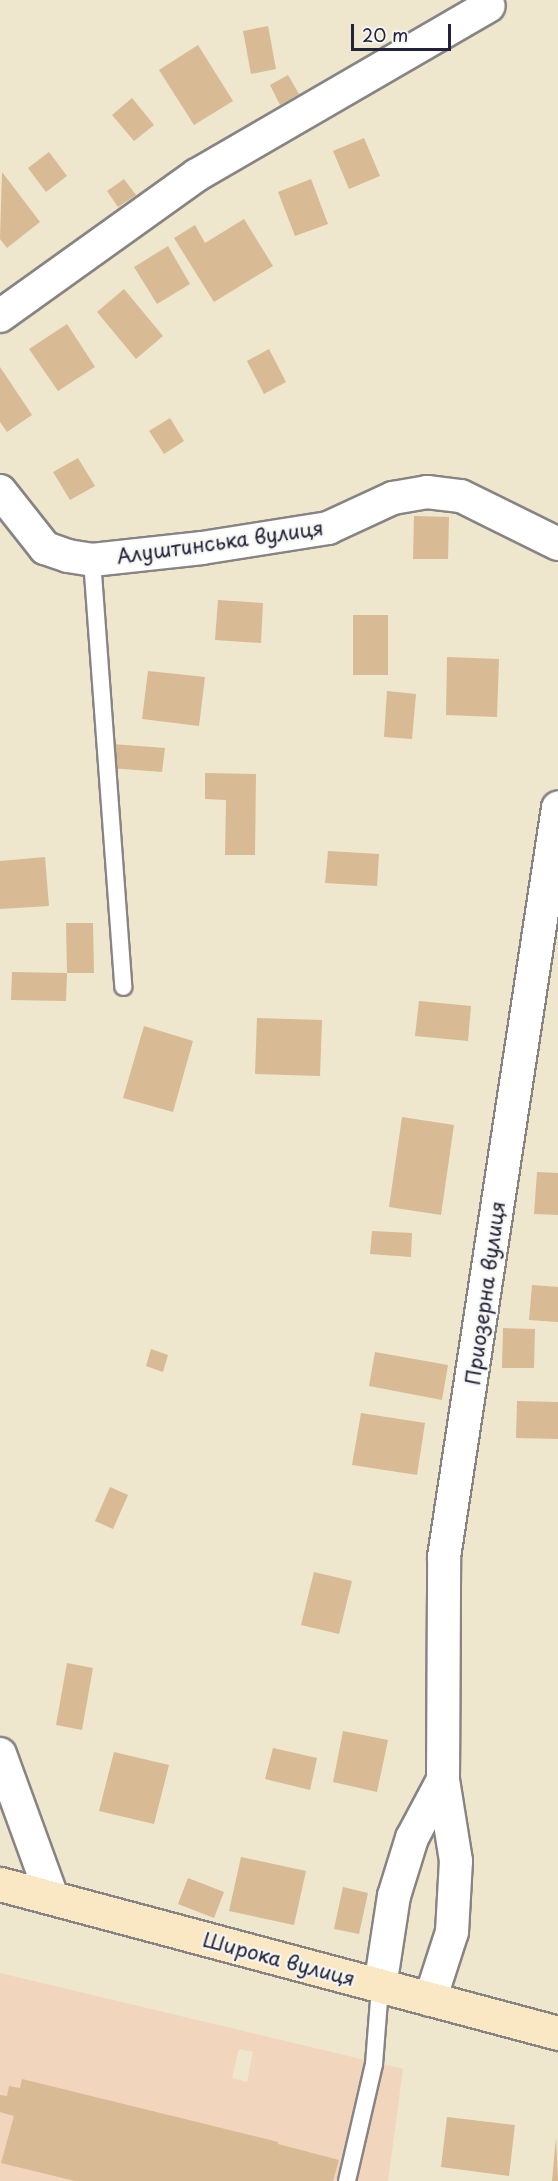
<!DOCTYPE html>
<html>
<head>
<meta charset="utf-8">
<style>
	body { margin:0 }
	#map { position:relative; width:558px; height:2181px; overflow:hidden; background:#eee7cd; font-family:"Playpen Sans",sans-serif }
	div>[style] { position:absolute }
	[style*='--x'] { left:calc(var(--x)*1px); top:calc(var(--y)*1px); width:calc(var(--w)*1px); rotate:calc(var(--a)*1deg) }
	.built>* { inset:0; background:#f1d5bd }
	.building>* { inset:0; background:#d8ba94 }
	.roads { filter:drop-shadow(2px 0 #888484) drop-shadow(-2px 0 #888484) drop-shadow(0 2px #888484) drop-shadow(0 -2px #888484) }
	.lane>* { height:16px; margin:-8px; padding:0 8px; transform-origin:8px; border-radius:8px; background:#fff }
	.street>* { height:32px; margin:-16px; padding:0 16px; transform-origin:16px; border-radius:16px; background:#fff }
	.secondary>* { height:33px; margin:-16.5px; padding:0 16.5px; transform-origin:16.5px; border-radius:16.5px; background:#fae7c3 }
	span { translate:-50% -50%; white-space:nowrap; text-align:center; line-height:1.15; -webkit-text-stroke:4.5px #f6f6f2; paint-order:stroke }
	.street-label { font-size:20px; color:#22223b }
	.scale { position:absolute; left:351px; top:24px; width:100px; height:27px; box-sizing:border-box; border:3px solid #22223b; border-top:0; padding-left:8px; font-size:18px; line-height:21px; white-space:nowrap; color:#22223b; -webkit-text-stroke:4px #f6f6f2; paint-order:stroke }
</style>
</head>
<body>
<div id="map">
	<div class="built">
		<i style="clip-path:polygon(evenodd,0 1973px,403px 2069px,388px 2181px,0 2181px,0 1973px,239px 2049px,253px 2052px,247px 2082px,232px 2078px,239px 2049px)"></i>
	</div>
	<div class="building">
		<i style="clip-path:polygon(268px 26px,276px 69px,251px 74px,243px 31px)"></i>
		<i style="clip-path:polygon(198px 45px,233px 101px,194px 125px,159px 70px)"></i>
		<i style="clip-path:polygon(288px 75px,299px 94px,280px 105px,270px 85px)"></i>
		<i style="clip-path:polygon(132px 98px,154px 125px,134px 141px,112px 115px)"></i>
		<i style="clip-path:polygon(364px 138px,380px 176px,349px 189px,333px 151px)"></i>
		<i style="clip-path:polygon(49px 152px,67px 176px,46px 192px,28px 168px)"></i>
		<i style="clip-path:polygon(2px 172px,40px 222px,7px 248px,0 239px)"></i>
		<i style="clip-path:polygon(124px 179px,136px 195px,118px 207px,107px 191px)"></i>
		<i style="clip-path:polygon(311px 179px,328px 224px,295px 236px,278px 192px)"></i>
		<i style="clip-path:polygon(244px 219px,273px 266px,214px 302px,174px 238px,195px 225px,205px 243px)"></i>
		<i style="clip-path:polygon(168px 246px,190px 284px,157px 304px,134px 267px)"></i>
		<i style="clip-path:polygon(124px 289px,163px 336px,136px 359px,97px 312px)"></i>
		<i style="clip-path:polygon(67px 324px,95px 367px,58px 391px,29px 349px)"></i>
		<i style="clip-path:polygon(269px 349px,286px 382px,264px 394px,247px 361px)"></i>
		<i style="clip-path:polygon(0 367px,32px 415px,7px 432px,0 422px)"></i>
		<i style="clip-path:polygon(170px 418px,184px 441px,164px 454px,149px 431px)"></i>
		<i style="clip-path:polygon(78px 458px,95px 486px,70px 500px,53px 472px)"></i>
		<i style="clip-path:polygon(414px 516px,449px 517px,448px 559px,413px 559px)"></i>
		<i style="clip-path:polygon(218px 600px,263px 603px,261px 643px,215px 640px)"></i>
		<i style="clip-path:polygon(353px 615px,388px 615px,388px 675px,353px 675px)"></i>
		<i style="clip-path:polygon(447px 657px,499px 659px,497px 717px,446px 715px)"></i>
		<i style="clip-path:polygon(148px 671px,205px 677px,199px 726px,142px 719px)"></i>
		<i style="clip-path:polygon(387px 691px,416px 694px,412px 739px,384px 737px)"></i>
		<i style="clip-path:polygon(112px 744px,165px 748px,162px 772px,110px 768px)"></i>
		<i style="clip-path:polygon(205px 773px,256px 774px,255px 855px,225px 855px,226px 800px,205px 799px)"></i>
		<i style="clip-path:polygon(328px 851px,379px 854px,377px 886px,325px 883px)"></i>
		<i style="clip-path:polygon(45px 857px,49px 906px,0 909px,0 861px)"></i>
		<i style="clip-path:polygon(66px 923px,93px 923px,94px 973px,67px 973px)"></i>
		<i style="clip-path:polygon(12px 972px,67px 973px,66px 1001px,11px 1000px)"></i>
		<i style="clip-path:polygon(419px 1001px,471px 1006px,468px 1041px,415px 1036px)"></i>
		<i style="clip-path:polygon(257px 1018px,322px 1020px,320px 1076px,255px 1074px)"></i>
		<i style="clip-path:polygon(144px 1026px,193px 1041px,173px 1112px,123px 1098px)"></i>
		<i style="clip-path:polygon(402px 1117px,454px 1125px,441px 1215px,389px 1207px)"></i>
		<i style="clip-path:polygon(537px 1172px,558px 1173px,558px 1215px,534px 1214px)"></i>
		<i style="clip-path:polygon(372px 1231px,412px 1233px,411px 1257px,370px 1254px)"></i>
		<i style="clip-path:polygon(532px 1285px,558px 1287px,558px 1322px,529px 1320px)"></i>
		<i style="clip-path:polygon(503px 1328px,535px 1329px,534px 1368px,502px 1368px)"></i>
		<i style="clip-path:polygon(151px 1349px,168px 1355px,163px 1372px,146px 1366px)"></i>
		<i style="clip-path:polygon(375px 1352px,448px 1365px,442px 1400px,369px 1386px)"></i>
		<i style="clip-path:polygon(517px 1401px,558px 1402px,558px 1439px,516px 1438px)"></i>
		<i style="clip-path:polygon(361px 1413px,425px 1423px,417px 1475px,352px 1465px)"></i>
		<i style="clip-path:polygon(110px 1487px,128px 1495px,113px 1529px,95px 1521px)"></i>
		<i style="clip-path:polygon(314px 1572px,352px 1581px,339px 1634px,301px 1625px)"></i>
		<i style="clip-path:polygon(67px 1663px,93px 1668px,82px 1730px,56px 1725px)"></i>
		<i style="clip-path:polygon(343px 1731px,388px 1740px,377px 1792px,333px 1782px)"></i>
		<i style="clip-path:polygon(273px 1748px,317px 1758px,310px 1790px,265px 1779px)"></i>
		<i style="clip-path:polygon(114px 1752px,169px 1765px,154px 1824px,99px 1811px)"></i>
		<i style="clip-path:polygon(241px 1857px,306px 1871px,294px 1925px,229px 1911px)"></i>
		<i style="clip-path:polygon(188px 1878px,224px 1892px,214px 1918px,178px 1904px)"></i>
		<i style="clip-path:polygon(343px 1887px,368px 1893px,359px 1934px,334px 1929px)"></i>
		<i style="clip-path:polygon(22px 2079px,278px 2142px,278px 2144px,339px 2160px,333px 2181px,75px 2181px,1px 2163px,14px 2116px,0 2112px,0 2095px,7px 2096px,9px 2086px,20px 2088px)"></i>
		<i style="clip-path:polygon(447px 2117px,515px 2125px,509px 2176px,441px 2167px)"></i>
		<i style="clip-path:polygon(556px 2137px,558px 2181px,552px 2181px)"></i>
	</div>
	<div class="roads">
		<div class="lane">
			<i style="--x:92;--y:560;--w:428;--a:85.8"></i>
			<i style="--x:347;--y:2181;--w:120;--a:-77"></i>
			<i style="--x:374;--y:2064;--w:77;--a:-85.5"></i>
		</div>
		<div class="street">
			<i style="--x:0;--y:316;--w:242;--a:-35.6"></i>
			<i style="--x:197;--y:175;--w:337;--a:-30.1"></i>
			<i style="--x:0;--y:491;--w:73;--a:51.7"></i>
			<i style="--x:45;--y:548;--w:24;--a:19"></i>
			<i style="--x:68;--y:556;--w:24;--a:9"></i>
			<i style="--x:92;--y:560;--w:111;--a:-6.2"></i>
			<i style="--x:202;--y:548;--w:128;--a:-9"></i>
			<i style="--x:328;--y:528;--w:72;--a:-24.8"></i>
			<i style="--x:393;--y:498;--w:35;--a:-10"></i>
			<i style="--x:427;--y:492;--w:34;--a:7"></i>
			<i style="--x:461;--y:496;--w:108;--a:26.3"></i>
			<i style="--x:0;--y:1754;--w:152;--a:70"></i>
			<i style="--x:380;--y:1987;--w:92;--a:-81.3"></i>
			<i style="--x:394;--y:1896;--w:61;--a:-72.8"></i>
			<i style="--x:412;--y:1838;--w:66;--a:-61.9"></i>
			<i style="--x:430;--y:2000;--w:71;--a:-72.1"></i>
			<i style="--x:452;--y:1932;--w:71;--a:-86.8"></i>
			<i style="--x:456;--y:1861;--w:82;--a:-99.1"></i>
			<i style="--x:443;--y:1780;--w:223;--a:-89.7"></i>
			<i style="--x:444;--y:1557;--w:758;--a:-81.35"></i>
		</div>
		<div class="secondary">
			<i style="--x:0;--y:1884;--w:578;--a:14.95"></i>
		</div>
	</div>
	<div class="street-label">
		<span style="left:220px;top:542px;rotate:-8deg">Алуштинська вулиця</span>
		<span style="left:485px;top:1293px;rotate:-82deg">Приозерна вулиця</span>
		<span style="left:279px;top:1959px;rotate:15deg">Широка вулиця</span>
	</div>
	<div class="scale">20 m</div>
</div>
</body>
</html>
